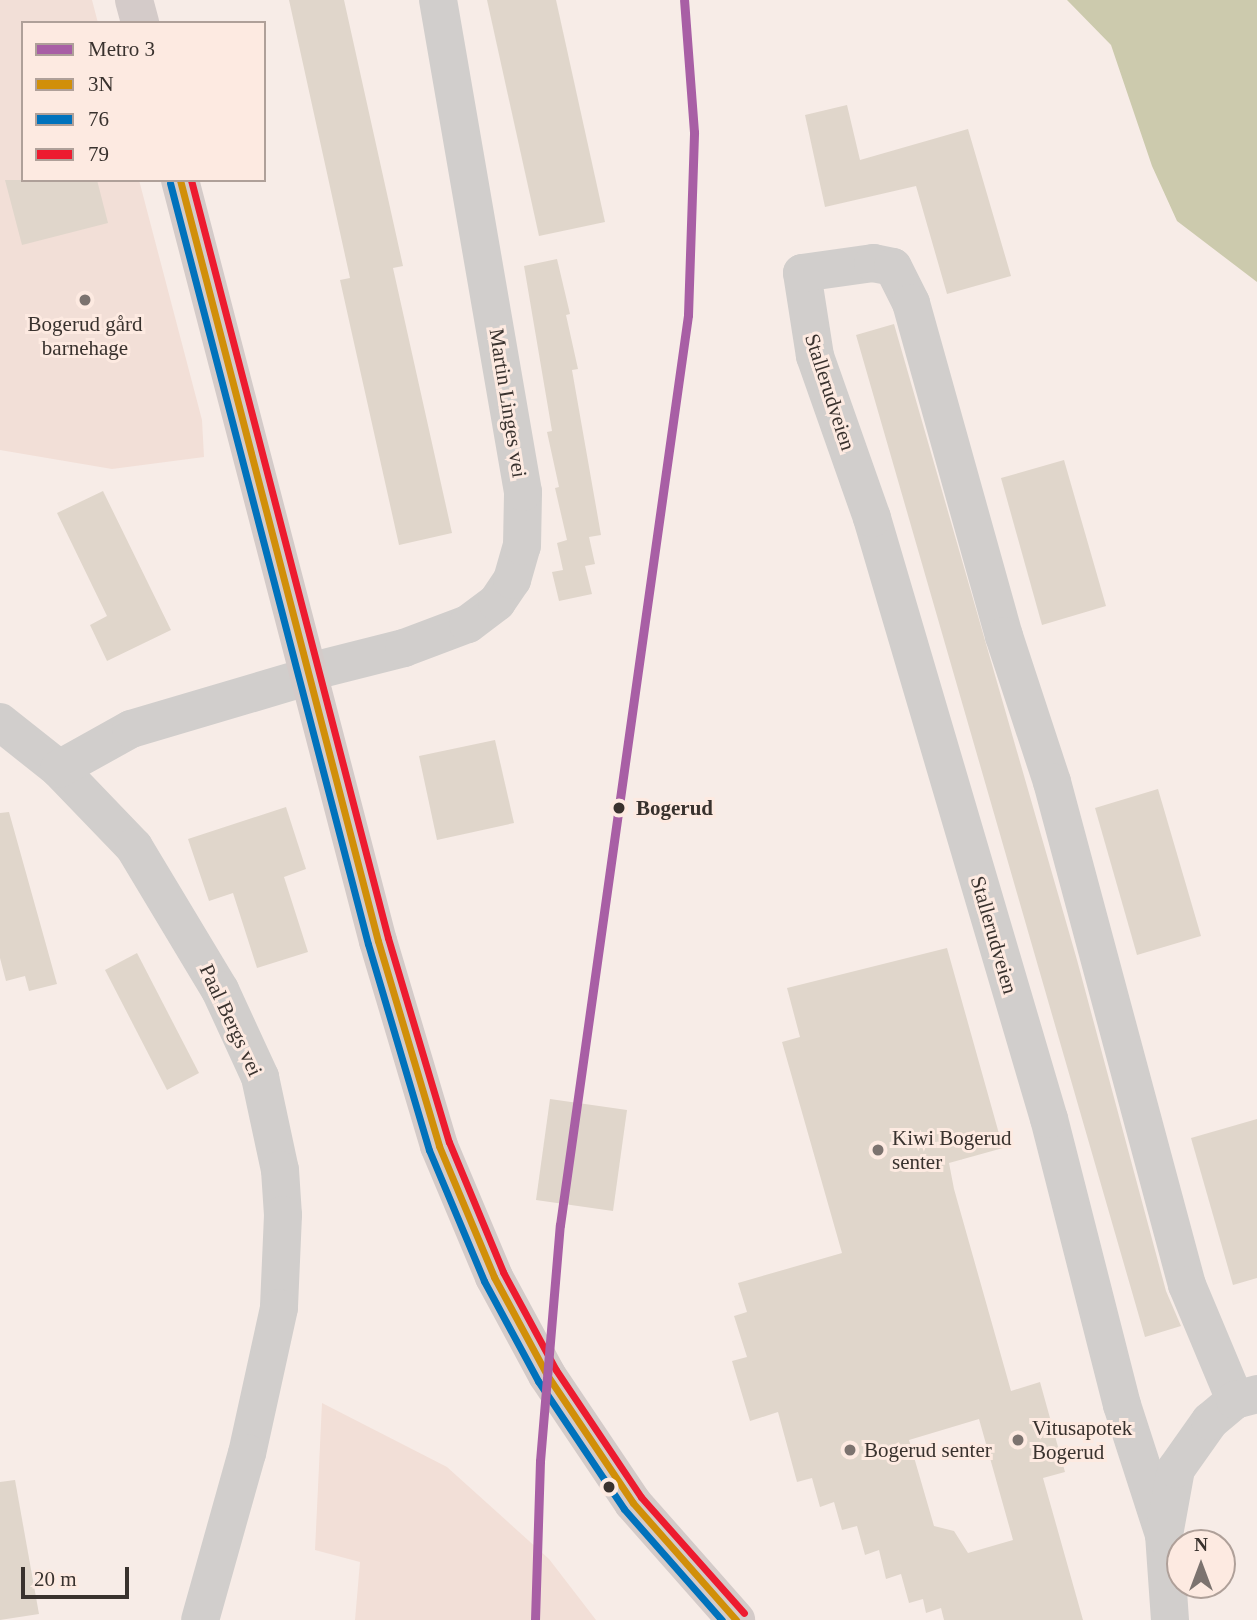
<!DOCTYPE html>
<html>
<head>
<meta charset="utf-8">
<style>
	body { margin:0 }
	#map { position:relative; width:1257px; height:1620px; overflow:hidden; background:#f7ece7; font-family:"Times New Roman",serif }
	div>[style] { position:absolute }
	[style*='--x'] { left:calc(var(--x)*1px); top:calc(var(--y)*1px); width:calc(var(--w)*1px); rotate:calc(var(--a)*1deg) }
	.built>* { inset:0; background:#f2dfd7 }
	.forest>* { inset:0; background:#cccaad }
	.building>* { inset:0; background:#e0d6cb }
	.minor>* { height:38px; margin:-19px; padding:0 19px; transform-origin:19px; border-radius:19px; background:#d1cecc }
	.major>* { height:38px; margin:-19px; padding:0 19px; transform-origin:19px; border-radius:19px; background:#d4cbc9 }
	.bus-1>* { height:7px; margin:-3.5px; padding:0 3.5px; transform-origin:3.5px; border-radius:3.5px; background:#d18f09 }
	.bus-2>* { height:7px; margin:-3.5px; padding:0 3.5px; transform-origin:3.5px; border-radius:3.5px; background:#0072bc }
	.bus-3>* { height:7px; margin:-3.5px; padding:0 3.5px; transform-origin:3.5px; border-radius:3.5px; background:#ed1b2f }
	.metro-1>* { height:9px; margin:-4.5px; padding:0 4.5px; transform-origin:4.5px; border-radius:4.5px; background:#a85fa5 }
	.dots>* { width:19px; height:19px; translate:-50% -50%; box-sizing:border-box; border:4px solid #fdeae1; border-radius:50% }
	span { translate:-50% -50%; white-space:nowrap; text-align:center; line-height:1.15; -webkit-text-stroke:6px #fdeae1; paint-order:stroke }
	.poi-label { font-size:21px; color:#39322e }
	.left { translate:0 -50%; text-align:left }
	.street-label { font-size:21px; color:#39322e }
	.stop-label { font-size:21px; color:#39322e; font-weight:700 }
	.legend { position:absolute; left:21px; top:21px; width:245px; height:161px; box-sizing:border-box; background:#fdeae1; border:2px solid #afa099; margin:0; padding:9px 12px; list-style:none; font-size:21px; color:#39322e }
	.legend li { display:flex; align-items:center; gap:14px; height:35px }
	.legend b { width:35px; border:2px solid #afa099 }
	.north { position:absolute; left:1166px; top:1529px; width:70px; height:70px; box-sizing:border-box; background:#fdeae1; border:2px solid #afa099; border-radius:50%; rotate:0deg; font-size:19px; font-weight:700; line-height:28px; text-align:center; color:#39322e }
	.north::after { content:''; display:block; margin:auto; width:24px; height:32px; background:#7c736f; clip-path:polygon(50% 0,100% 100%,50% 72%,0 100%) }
	.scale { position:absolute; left:21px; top:1567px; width:108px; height:32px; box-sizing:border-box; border:4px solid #39322e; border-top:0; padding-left:9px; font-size:21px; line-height:24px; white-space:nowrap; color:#39322e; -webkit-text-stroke:5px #fdeae1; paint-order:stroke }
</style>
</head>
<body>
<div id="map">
	<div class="built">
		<i style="clip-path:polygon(0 0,92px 0,98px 23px,23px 23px,23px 180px,139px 180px,202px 420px,204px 457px,112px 469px,0 450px)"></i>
		<i style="clip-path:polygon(322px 1403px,447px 1467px,549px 1559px,596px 1620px,355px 1620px,360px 1562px,315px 1550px)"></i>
	</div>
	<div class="forest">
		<i style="clip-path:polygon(1067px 0,1257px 0,1257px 282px,1177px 221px,1152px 166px,1111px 45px)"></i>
	</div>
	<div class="building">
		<i style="clip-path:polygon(289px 0,344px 0,403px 266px,393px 268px,452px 533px,399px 545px,340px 280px,350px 278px)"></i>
		<i style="clip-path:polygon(487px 0,556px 0,605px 222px,539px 236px)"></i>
		<i style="clip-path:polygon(847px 105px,860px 160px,968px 129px,1011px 276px,947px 294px,916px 186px,825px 207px,805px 115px)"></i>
		<i style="clip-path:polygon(5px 180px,97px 180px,108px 223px,22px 245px)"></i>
		<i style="clip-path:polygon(557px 259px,570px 314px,566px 315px,578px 369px,572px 370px,601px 535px,589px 537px,595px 564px,585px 566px,592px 594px,559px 601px,552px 572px,563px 570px,557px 543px,567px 540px,555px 488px,559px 487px,547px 432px,552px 431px,524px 266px)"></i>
		<i style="clip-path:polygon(894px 324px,1077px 960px,1166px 1291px,1181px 1326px,1145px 1337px,856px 335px)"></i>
		<i style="clip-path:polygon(1064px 460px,1106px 606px,1042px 625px,1001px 478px)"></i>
		<i style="clip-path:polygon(103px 491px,171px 630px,107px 661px,90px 625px,107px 616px,57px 513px)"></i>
		<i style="clip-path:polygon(495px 740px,514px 823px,437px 840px,419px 756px)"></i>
		<i style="clip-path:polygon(1158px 789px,1201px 936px,1137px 955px,1095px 808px)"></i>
		<i style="clip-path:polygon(286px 807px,306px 869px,284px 877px,308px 952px,257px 968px,233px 893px,209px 901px,188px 839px)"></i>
		<i style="clip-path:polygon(9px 812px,57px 984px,29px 991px,25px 976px,6px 981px,0 958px,0 813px)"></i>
		<i style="clip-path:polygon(evenodd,947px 948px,1003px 1148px,949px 1163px,954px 1189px,1011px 1391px,1040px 1382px,1065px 1472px,1043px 1478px,1083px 1620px,944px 1620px,941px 1608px,926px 1613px,923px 1599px,909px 1603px,901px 1574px,886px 1579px,879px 1550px,865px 1555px,857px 1526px,842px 1530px,834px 1502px,820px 1507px,812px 1478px,797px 1482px,778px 1412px,750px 1421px,732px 1361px,747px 1357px,734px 1316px,747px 1312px,738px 1283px,842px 1253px,782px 1042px,800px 1037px,787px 988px,947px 948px,979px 1419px,1013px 1540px,968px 1553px,954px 1531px,934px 1526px,909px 1440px,979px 1419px)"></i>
		<i style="clip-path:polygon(137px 953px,199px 1073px,167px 1090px,105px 970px)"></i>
		<i style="clip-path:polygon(550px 1099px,627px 1110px,613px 1211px,536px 1200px)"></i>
		<i style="clip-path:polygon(1257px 1119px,1257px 1278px,1233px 1285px,1191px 1138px)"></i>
		<i style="clip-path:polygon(15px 1480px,39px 1614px,0 1620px,0 1482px)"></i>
	</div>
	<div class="minor">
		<i style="--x:309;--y:672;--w:98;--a:-14.2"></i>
		<i style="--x:404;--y:648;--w:68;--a:-20.6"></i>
		<i style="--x:468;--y:624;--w:36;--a:-37"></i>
		<i style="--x:497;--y:602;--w:27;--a:-56"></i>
		<i style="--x:512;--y:580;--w:35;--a:-74"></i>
		<i style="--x:522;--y:546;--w:54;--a:-88.9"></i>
		<i style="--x:523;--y:492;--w:499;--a:-99.8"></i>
		<i style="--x:0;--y:722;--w:75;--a:38.5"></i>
		<i style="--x:59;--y:769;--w:108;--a:46.1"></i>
		<i style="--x:134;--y:847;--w:167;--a:59"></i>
		<i style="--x:220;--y:990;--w:96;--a:65.3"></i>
		<i style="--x:260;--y:1077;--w:95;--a:77.9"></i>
		<i style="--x:280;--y:1170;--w:45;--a:86.2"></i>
		<i style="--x:283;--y:1215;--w:93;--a:92.5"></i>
		<i style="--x:279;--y:1308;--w:148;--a:102.4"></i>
		<i style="--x:247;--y:1453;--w:173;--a:105.7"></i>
		<i style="--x:59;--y:769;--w:82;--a:-29.1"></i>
		<i style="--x:131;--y:729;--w:187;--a:-16.5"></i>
		<i style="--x:1164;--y:1535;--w:137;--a:-107.9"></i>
		<i style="--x:1122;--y:1405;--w:295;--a:-104.3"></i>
		<i style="--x:1049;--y:1119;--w:627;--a:-106.41"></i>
		<i style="--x:872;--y:518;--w:172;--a:-109.4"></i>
		<i style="--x:815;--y:356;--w:84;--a:-98.9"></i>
		<i style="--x:802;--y:273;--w:72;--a:-8"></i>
		<i style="--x:873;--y:263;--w:20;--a:11"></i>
		<i style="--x:893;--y:267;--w:40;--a:63.4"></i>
		<i style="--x:911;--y:303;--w:346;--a:74.4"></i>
		<i style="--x:1004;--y:636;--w:154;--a:71.8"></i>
		<i style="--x:1052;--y:782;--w:521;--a:74.98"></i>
		<i style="--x:1187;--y:1285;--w:125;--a:67.3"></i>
		<i style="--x:1170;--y:1620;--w:85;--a:-94"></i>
		<i style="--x:1164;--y:1535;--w:67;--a:-79.7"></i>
		<i style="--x:1176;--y:1469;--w:59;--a:-54.7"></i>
		<i style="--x:1210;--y:1421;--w:33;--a:-40"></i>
		<i style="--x:1235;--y:1400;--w:23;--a:-15"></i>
	</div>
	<div class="major">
		<i style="--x:134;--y:0;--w:24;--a:75"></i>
		<i style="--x:180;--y:180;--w:786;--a:75.42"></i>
		<i style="--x:378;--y:941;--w:214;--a:73.4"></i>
		<i style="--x:439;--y:1146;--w:142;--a:67.2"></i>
		<i style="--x:494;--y:1277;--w:111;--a:61.6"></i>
		<i style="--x:547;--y:1375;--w:154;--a:56.1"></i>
		<i style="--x:633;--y:1503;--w:156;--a:48.6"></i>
	</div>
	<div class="bus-1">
		<i style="--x:180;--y:180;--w:786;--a:75.42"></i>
		<i style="--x:378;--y:941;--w:214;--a:73.4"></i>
		<i style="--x:439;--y:1146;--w:142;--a:67.2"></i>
		<i style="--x:494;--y:1277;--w:111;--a:61.6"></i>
		<i style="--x:547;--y:1375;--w:154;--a:56.1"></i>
		<i style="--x:633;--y:1503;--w:156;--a:48.6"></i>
	</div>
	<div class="bus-2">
		<i style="--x:170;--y:183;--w:786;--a:75.42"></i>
		<i style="--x:368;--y:944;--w:215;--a:73.5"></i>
		<i style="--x:429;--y:1150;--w:142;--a:67.2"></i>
		<i style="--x:484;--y:1281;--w:114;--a:61.6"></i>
		<i style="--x:538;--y:1381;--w:154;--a:56.1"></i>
		<i style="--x:624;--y:1509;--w:148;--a:48.6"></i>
	</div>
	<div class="bus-3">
		<i style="--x:191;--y:180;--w:783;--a:75.43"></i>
		<i style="--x:388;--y:938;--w:213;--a:73.4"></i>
		<i style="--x:449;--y:1142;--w:141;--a:67.4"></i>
		<i style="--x:503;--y:1272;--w:111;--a:61.6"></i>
		<i style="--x:556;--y:1370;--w:153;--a:56.2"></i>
		<i style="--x:641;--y:1497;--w:155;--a:48.4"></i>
	</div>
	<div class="metro-1">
		<i style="--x:535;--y:1620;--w:159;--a:-88.2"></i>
		<i style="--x:540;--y:1461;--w:237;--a:-85.2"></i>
		<i style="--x:560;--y:1225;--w:919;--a:-81.99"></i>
		<i style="--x:688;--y:315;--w:183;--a:-88.1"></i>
		<i style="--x:694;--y:132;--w:132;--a:-94.3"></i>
	</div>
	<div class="dots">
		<i style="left:85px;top:300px;background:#7c736f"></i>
		<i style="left:619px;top:808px;background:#39322e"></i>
		<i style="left:878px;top:1150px;background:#7c736f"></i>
		<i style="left:1018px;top:1440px;background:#7c736f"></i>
		<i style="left:850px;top:1450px;background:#7c736f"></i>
		<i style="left:609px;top:1487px;background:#39322e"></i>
	</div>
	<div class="poi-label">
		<span style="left:85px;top:336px">Bogerud gård<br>barnehage</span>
		<span class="left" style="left:892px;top:1150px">Kiwi Bogerud<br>senter</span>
		<span class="left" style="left:1032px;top:1440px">Vitusapotek<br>Bogerud</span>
		<span class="left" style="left:864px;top:1450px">Bogerud senter</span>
	</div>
	<div class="street-label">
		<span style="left:830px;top:392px;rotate:72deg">Stallerudveien</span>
		<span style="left:508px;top:403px;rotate:81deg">Martin Linges vei</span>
		<span style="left:994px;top:935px;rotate:74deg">Stallerudveien</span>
		<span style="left:231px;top:1020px;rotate:65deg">Paal Bergs vei</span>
	</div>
	<div class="stop-label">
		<span class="left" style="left:636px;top:808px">Bogerud</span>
	</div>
	<ul class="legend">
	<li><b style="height:9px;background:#a85fa5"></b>Metro 3</li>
	<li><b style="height:9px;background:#d18f09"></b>3N</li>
	<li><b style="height:9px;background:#0072bc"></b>76</li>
	<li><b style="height:9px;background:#ed1b2f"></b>79</li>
	</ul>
	<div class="north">N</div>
	<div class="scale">20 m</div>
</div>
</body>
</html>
